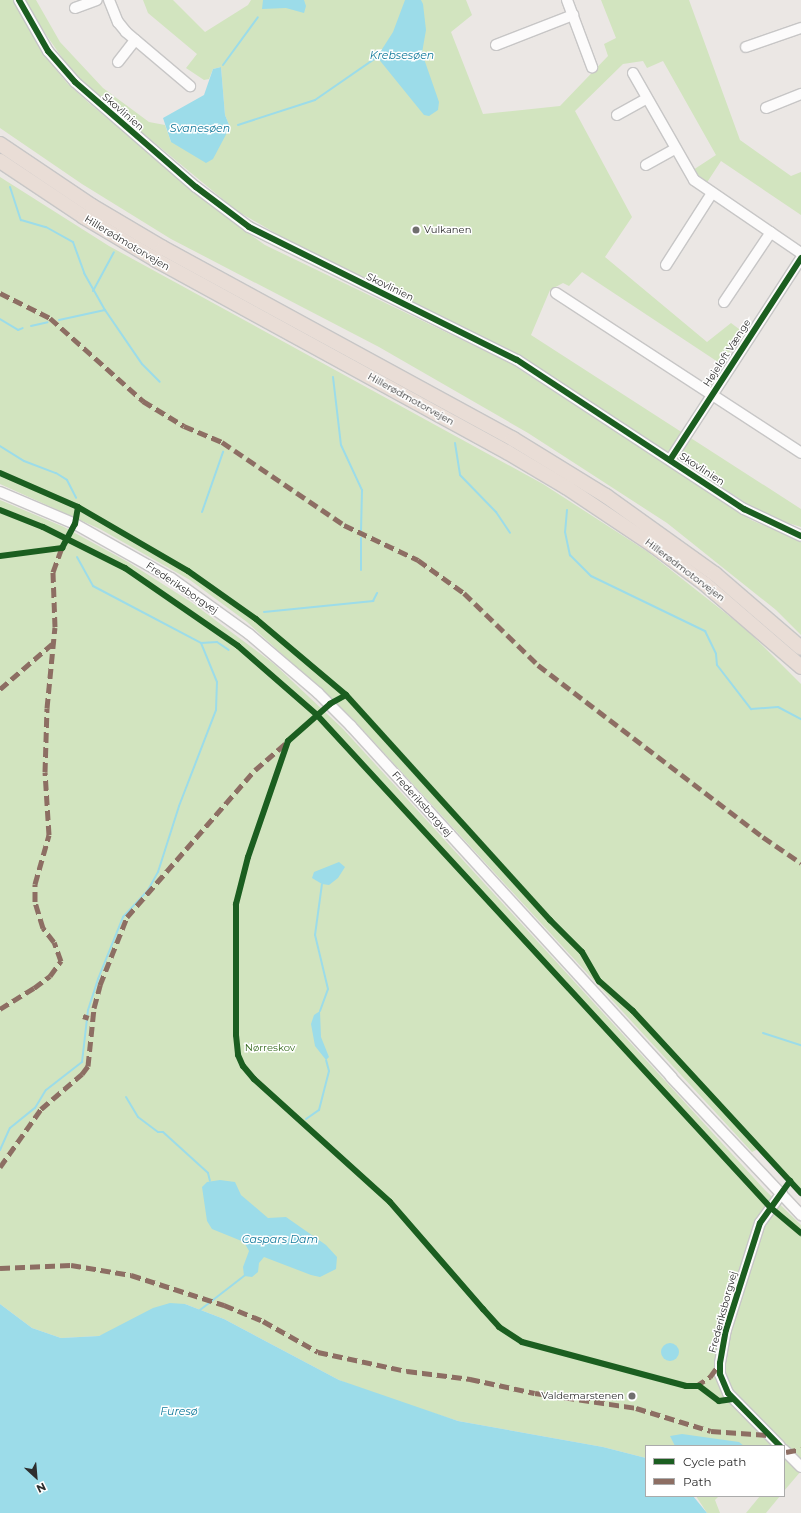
<!DOCTYPE html>
<html>
<head>
<meta charset="utf-8">
<style>
	body { margin:0 }
	#map { position:relative; width:801px; height:1513px; overflow:hidden; background:#ebe7e4; font-family:Montserrat,sans-serif }
	div>[style] { position:absolute }
	[style*='--x'] { left:calc(var(--x)*1px); top:calc(var(--y)*1px); width:calc(var(--w)*1px); rotate:calc(var(--a)*1deg) }
	.green>* { inset:0; background:#d2e4bf }
	.water>* { inset:0; background:#9cdce9 }
	.round { border-radius:50% }
	.stream>* { height:2px; margin:-1px; padding:0 1px; transform-origin:1px; border-radius:1px; background:#9cdce9 }
	.roads { filter:drop-shadow(1px 0 #c7c6c6) drop-shadow(-1px 0 #c7c6c6) drop-shadow(0 1px #c7c6c6) drop-shadow(0 -1px #c7c6c6) }
	.minor>* { height:10px; margin:-5px; padding:0 5px; transform-origin:5px; border-radius:5px; background:#fcfbfb }
	.highway>* { height:14px; margin:-7px; padding:0 7px; transform-origin:7px; border-radius:7px; background:#e9ddd6 }
	.quiet>* { height:5px; margin-top:-2.5px; transform-origin:0; background:repeating-linear-gradient(90deg,#8d6e63 0 10px,transparent 0 15px) }
	.cycleway>* { height:6px; margin:-3px; padding:0 3px; transform-origin:3px; border-radius:3px; background:#1b5e20 }
	.dots>* { width:11px; height:11px; translate:-50% -50%; box-sizing:border-box; border:2px solid #fff; border-radius:50% }
	span { translate:-50% -50%; white-space:nowrap; text-align:center; line-height:1.15; -webkit-text-stroke:3px #fff; paint-order:stroke }
	.street-label { font-size:10px; color:#2e2e2e }
	.poi-label { font-size:10px; color:#2e2e2e }
	.left { translate:0 -50%; text-align:left }
	.right { translate:-100% -50%; text-align:right }
	.park-label { font-size:10px; color:#366a1e }
	.water-label { font-size:11px; color:#137b9c; font-style:italic }
	.legend { position:absolute; left:645px; top:1445px; width:140px; height:52px; box-sizing:border-box; background:#fff; border:1px solid #ababab; margin:0; padding:5px 7px; list-style:none; font-size:12px; color:#2e2e2e }
	.legend li { display:flex; align-items:center; gap:8px; height:20px }
	.legend b { width:20px; border:1px solid #ababab }
	.north { position:absolute; left:16px; top:1457px; width:40px; height:40px; -webkit-text-stroke:3px #fff; paint-order:stroke; rotate:154deg; font-size:11px; font-weight:700; line-height:16px; text-align:center; color:#2e2e2e }
	.north::after { content:''; display:block; margin:auto; width:14px; height:18px; background:#2e2e2e; clip-path:polygon(50% 0,100% 100%,50% 72%,0 100%) }
</style>
</head>
<body>
<div id="map">
	<div class="green">
		<i style="clip-path:polygon(0 0,13px 0,43px 54px,67px 83px,89px 103px,231px 221px,265px 245px,510px 363px,751px 520px,801px 541px,801px 635px,776px 610px,667px 523px,528px 433px,379px 347px,171px 239px,82px 184px,0 128px)"></i>
		<i style="clip-path:polygon(26px 0,36px 0,60px 42px,103px 88px,149px 122px,165px 125px,171px 142px,230px 127px,225px 115px,221px 67px,213px 69px,209px 79px,204px 80px,186px 68px,197px 54px,148px 13px,143px 0,173px 0,205px 32px,248px 5px,251px 0,466px 0,472px 15px,451px 32px,483px 114px,560px 106px,608px 56px,604px 44px,616px 38px,601px 0,689px 0,740px 140px,791px 176px,801px 172px,801px 215px,721px 161px,706px 184px,693px 170px,716px 155px,663px 61px,647px 68px,643px 61px,623px 64px,575px 111px,632px 217px,605px 257px,707px 342px,731px 323px,743px 332px,721px 364px,582px 272px,569px 286px,563px 283px,550px 290px,531px 335px,801px 509px,801px 527px,778px 520px,746px 503px,514px 352px,308px 252px,237px 211px,92px 91px,65px 62px,31px 13px)"></i>
		<i style="clip-path:polygon(0 177px,109px 246px,543px 484px,648px 552px,747px 630px,801px 684px,801px 1189px,762px 1147px,752px 1152px,352px 718px,247px 622px,190px 580px,100px 529px,0 484px)"></i>
		<i style="clip-path:polygon(0 500px,64px 527px,128px 562px,191px 602px,274px 664px,343px 729px,765px 1190px,801px 1225px,801px 1471px,784px 1491px,784px 1446px,646px 1446px,646px 1458px,603px 1447px,458px 1421px,368px 1392px,339px 1380px,224px 1319px,185px 1304px,99px 1336px,61px 1338px,32px 1328px,0 1304px)"></i>
		<i style="clip-path:polygon(696px 1496px,719px 1496px,715px 1500px,720px 1513px,707px 1513px)"></i>
		<i style="clip-path:polygon(760px 1496px,780px 1496px,766px 1513px,746px 1513px)"></i>
	</div>
	<div class="water">
		<i style="clip-path:polygon(263px 0,304px 0,306px 6px,304px 13px,286px 8px,262px 9px)"></i>
		<i style="clip-path:polygon(405px 0,421px 0,423px 4px,426px 30px,422px 53px,439px 102px,438px 110px,429px 116px,424px 115px,377px 57px,393px 32px)"></i>
		<i style="clip-path:polygon(221px 67px,225px 115px,230px 127px,213px 159px,206px 163px,171px 142px,163px 118px,204px 95px,213px 69px)"></i>
		<i style="clip-path:polygon(339px 862px,345px 867px,338px 878px,329px 885px,322px 884px,312px 878px,314px 872px)"></i>
		<i style="clip-path:polygon(320px 1011px,321px 1037px,329px 1057px,326px 1060px,315px 1046px,311px 1024px,314px 1015px)"></i>
		<i style="clip-path:polygon(220px 1180px,235px 1182px,241px 1195px,268px 1218px,286px 1217px,326px 1245px,337px 1257px,336px 1269px,320px 1277px,311px 1275px,264px 1257px,259px 1263px,258px 1272px,252px 1277px,244px 1276px,243px 1267px,249px 1251px,244px 1242px,212px 1229px,207px 1221px,202px 1187px,207px 1182px)"></i>
		<i style="clip-path:polygon(170px 1303px,185px 1304px,224px 1319px,339px 1380px,458px 1421px,603px 1447px,646px 1458px,646px 1496px,693px 1496px,707px 1513px,0 1513px,0 1304px,32px 1328px,61px 1338px,99px 1336px,153px 1308px)"></i>
		<i class="round" style="left:661px;top:1343px;width:18px;height:18px"></i>
		<i style="clip-path:polygon(682px 1434px,739px 1442px,744px 1446px,675px 1446px,670px 1436px)"></i>
	</div>
	<div class="stream">
		<i style="--x:223;--y:65;--w:59;--a:-53.9"></i>
		<i style="--x:238;--y:125;--w:81;--a:-18"></i>
		<i style="--x:315;--y:100;--w:75;--a:-34.7"></i>
		<i style="--x:10;--y:187;--w:35;--a:72"></i>
		<i style="--x:21;--y:220;--w:26;--a:16"></i>
		<i style="--x:46;--y:227;--w:31;--a:29"></i>
		<i style="--x:73;--y:242;--w:33;--a:70"></i>
		<i style="--x:84;--y:273;--w:43;--a:60.4"></i>
		<i style="--x:105;--y:310;--w:65;--a:55.6"></i>
		<i style="--x:142;--y:364;--w:25;--a:45"></i>
		<i style="--x:93;--y:291;--w:44;--a:-61.7"></i>
		<i style="--x:0;--y:319;--w:21;--a:31"></i>
		<i style="--x:18;--y:330;--w:5;--a:-22"></i>
		<i style="--x:59;--y:320;--w:47;--a:-12.3"></i>
		<i style="--x:31;--y:326;--w:17;--a:-13"></i>
		<i style="--x:333;--y:377;--w:68;--a:83.3"></i>
		<i style="--x:341;--y:445;--w:50;--a:65"></i>
		<i style="--x:362;--y:490;--w:40;--a:91.4"></i>
		<i style="--x:455;--y:443;--w:32;--a:81"></i>
		<i style="--x:460;--y:475;--w:52;--a:45.8"></i>
		<i style="--x:496;--y:512;--w:25;--a:56"></i>
		<i style="--x:0;--y:446;--w:28;--a:32"></i>
		<i style="--x:24;--y:461;--w:34;--a:21"></i>
		<i style="--x:56;--y:473;--w:13;--a:32"></i>
		<i style="--x:67;--y:480;--w:20;--a:63"></i>
		<i style="--x:567;--y:510;--w:22;--a:95"></i>
		<i style="--x:565;--y:532;--w:24;--a:78"></i>
		<i style="--x:570;--y:555;--w:30;--a:45"></i>
		<i style="--x:591;--y:576;--w:127;--a:25.8"></i>
		<i style="--x:705;--y:631;--w:25;--a:64"></i>
		<i style="--x:716;--y:654;--w:11;--a:85"></i>
		<i style="--x:717;--y:665;--w:56;--a:52.3"></i>
		<i style="--x:751;--y:709;--w:27;--a:-4"></i>
		<i style="--x:778;--y:707;--w:26;--a:28"></i>
		<i style="--x:202;--y:512;--w:64;--a:-70.7"></i>
		<i style="--x:77;--y:557;--w:33;--a:61"></i>
		<i style="--x:93;--y:586;--w:122;--a:27.8"></i>
		<i style="--x:361;--y:570;--w:32;--a:-90"></i>
		<i style="--x:264;--y:612;--w:110;--a:-5.8"></i>
		<i style="--x:373;--y:601;--w:9;--a:-63"></i>
		<i style="--x:320;--y:1011;--w:23;--a:-70"></i>
		<i style="--x:328;--y:989;--w:56;--a:-103.5"></i>
		<i style="--x:315;--y:935;--w:51;--a:-82.2"></i>
		<i style="--x:763;--y:1033;--w:40;--a:18"></i>
		<i style="--x:126;--y:1097;--w:23;--a:59"></i>
		<i style="--x:138;--y:1117;--w:25;--a:37"></i>
		<i style="--x:158;--y:1132;--w:5;--a:0"></i>
		<i style="--x:163;--y:1132;--w:61;--a:42.3"></i>
		<i style="--x:208;--y:1173;--w:8;--a:76"></i>
		<i style="--x:306;--y:1119;--w:16;--a:-35"></i>
		<i style="--x:319;--y:1110;--w:40;--a:-75.6"></i>
		<i style="--x:329;--y:1071;--w:11;--a:-105"></i>
		<i style="--x:0;--y:1150;--w:24;--a:-66"></i>
		<i style="--x:10;--y:1128;--w:32;--a:-39"></i>
		<i style="--x:35;--y:1108;--w:21;--a:-59"></i>
		<i style="--x:46;--y:1090;--w:46;--a:-37.9"></i>
		<i style="--x:82;--y:1062;--w:52;--a:-83.4"></i>
		<i style="--x:88;--y:1010;--w:33;--a:-72"></i>
		<i style="--x:98;--y:979;--w:67;--a:-68"></i>
		<i style="--x:123;--y:917;--w:37;--a:-47"></i>
		<i style="--x:148;--y:890;--w:21;--a:-61"></i>
		<i style="--x:158;--y:872;--w:69;--a:-72.3"></i>
		<i style="--x:179;--y:806;--w:103;--a:-68.9"></i>
		<i style="--x:216;--y:710;--w:28;--a:-88"></i>
		<i style="--x:217;--y:682;--w:42;--a:-112.3"></i>
		<i style="--x:201;--y:643;--w:16;--a:-4"></i>
		<i style="--x:217;--y:642;--w:14;--a:34"></i>
		<i style="--x:200;--y:1310;--w:56;--a:-37.7"></i>
	</div>
	<div class="roads">
		<div class="minor">
			<i style="--x:19;--y:0;--w:59;--a:60.4"></i>
			<i style="--x:48;--y:51;--w:41;--a:48.9"></i>
			<i style="--x:75;--y:82;--w:160;--a:41"></i>
			<i style="--x:196;--y:187;--w:66;--a:37"></i>
			<i style="--x:249;--y:227;--w:299;--a:26.4"></i>
			<i style="--x:517;--y:360;--w:272;--a:33.3"></i>
			<i style="--x:744;--y:509;--w:63;--a:25.3"></i>
			<i style="--x:109;--y:0;--w:24;--a:68"></i>
			<i style="--x:118;--y:22;--w:13;--a:51"></i>
			<i style="--x:126;--y:32;--w:84;--a:40.2"></i>
			<i style="--x:567;--y:0;--w:72;--a:69.5"></i>
			<i style="--x:75;--y:8;--w:23;--a:-20"></i>
			<i style="--x:496;--y:45;--w:83;--a:-21.3"></i>
			<i style="--x:746;--y:47;--w:58;--a:-19.1"></i>
			<i style="--x:118;--y:62;--w:28;--a:-52"></i>
			<i style="--x:633;--y:73;--w:123;--a:60.3"></i>
			<i style="--x:694;--y:180;--w:130;--a:34.3"></i>
			<i style="--x:766;--y:108;--w:38;--a:-22"></i>
			<i style="--x:617;--y:115;--w:33;--a:-29"></i>
			<i style="--x:646;--y:165;--w:33;--a:-29"></i>
			<i style="--x:666;--y:265;--w:85;--a:-57.4"></i>
			<i style="--x:556;--y:293;--w:293;--a:33.1"></i>
			<i style="--x:724;--y:302;--w:84;--a:-56.1"></i>
			<i style="--x:670;--y:460;--w:241;--a:-57"></i>
			<i style="--x:0;--y:492;--w:82;--a:23.1"></i>
			<i style="--x:75;--y:524;--w:110;--a:29.4"></i>
			<i style="--x:171;--y:578;--w:96;--a:35.7"></i>
			<i style="--x:249;--y:634;--w:91;--a:40.5"></i>
			<i style="--x:318;--y:693;--w:47;--a:45"></i>
			<i style="--x:351;--y:726;--w:475;--a:47.6"></i>
			<i style="--x:671;--y:1077;--w:190;--a:46.7"></i>
			<i style="--x:780;--y:1446;--w:74;--a:-134.5"></i>
			<i style="--x:728;--y:1393;--w:21;--a:-113"></i>
			<i style="--x:720;--y:1374;--w:11;--a:-90"></i>
			<i style="--x:720;--y:1363;--w:34;--a:-80"></i>
			<i style="--x:726;--y:1330;--w:112;--a:-72.4"></i>
			<i style="--x:760;--y:1223;--w:37;--a:-54"></i>
			<i style="--x:784;--y:1450;--w:24;--a:45"></i>
		</div>
		<div class="highway">
			<i style="--x:0;--y:144;--w:111;--a:34"></i>
			<i style="--x:92;--y:206;--w:82;--a:30.6"></i>
			<i style="--x:163;--y:248;--w:399;--a:28.6"></i>
			<i style="--x:513;--y:439;--w:109;--a:31.5"></i>
			<i style="--x:606;--y:496;--w:134;--a:35.6"></i>
			<i style="--x:715;--y:574;--w:113;--a:40.7"></i>
			<i style="--x:0;--y:161;--w:101;--a:33.7"></i>
			<i style="--x:84;--y:217;--w:84;--a:30.8"></i>
			<i style="--x:156;--y:260;--w:400;--a:28.7"></i>
			<i style="--x:507;--y:452;--w:69;--a:30.7"></i>
			<i style="--x:566;--y:487;--w:106;--a:33.8"></i>
			<i style="--x:654;--y:546;--w:64;--a:36.7"></i>
			<i style="--x:705;--y:584;--w:127;--a:40.8"></i>
		</div>
	</div>
	<div class="quiet">
		<i style="--x:0;--y:293;--w:56;--a:26.6"></i>
		<i style="--x:50;--y:318;--w:125;--a:41.7"></i>
		<i style="--x:143;--y:401;--w:48;--a:31.4"></i>
		<i style="--x:184;--y:426;--w:41;--a:22.8"></i>
		<i style="--x:222;--y:442;--w:148;--a:34.2"></i>
		<i style="--x:344;--y:525;--w:82;--a:25.3"></i>
		<i style="--x:418;--y:560;--w:57;--a:35.7"></i>
		<i style="--x:464;--y:593;--w:103;--a:44.2"></i>
		<i style="--x:538;--y:665;--w:283;--a:37.4"></i>
		<i style="--x:763;--y:837;--w:46;--a:34.4"></i>
		<i style="--x:0;--y:689;--w:69;--a:-40.9"></i>
		<i style="--x:0;--y:1009;--w:40;--a:-32"></i>
		<i style="--x:34;--y:988;--w:20;--a:-37"></i>
		<i style="--x:50;--y:976;--w:19;--a:-54"></i>
		<i style="--x:61;--y:961;--w:20;--a:-110"></i>
		<i style="--x:54;--y:942;--w:18;--a:-128"></i>
		<i style="--x:43;--y:928;--w:27;--a:-107"></i>
		<i style="--x:35;--y:902;--w:18;--a:-90"></i>
		<i style="--x:35;--y:884;--w:51;--a:-74.1"></i>
		<i style="--x:49;--y:835;--w:63;--a:-93.6"></i>
		<i style="--x:45;--y:772;--w:64;--a:-88.2"></i>
		<i style="--x:47;--y:708;--w:81;--a:-84.4"></i>
		<i style="--x:55;--y:627;--w:55;--a:-92.1"></i>
		<i style="--x:53;--y:572;--w:27;--a:-70"></i>
		<i style="--x:83;--y:1016;--w:6;--a:18"></i>
		<i style="--x:0;--y:1167;--w:71;--a:-54.7"></i>
		<i style="--x:41;--y:1109;--w:54;--a:-40.5"></i>
		<i style="--x:82;--y:1074;--w:10;--a:-53"></i>
		<i style="--x:88;--y:1066;--w:58;--a:-84.1"></i>
		<i style="--x:94;--y:1008;--w:24;--a:-75"></i>
		<i style="--x:100;--y:985;--w:73;--a:-68.3"></i>
		<i style="--x:127;--y:917;--w:195;--a:-49"></i>
		<i style="--x:255;--y:770;--w:40;--a:-41"></i>
		<i style="--x:0;--y:1268;--w:71;--a:-2.4"></i>
		<i style="--x:71;--y:1265;--w:61;--a:9.5"></i>
		<i style="--x:131;--y:1275;--w:98;--a:17.9"></i>
		<i style="--x:224;--y:1305;--w:42;--a:22.3"></i>
		<i style="--x:263;--y:1321;--w:63;--a:29.4"></i>
		<i style="--x:318;--y:1352;--w:91;--a:12.1"></i>
		<i style="--x:407;--y:1371;--w:64;--a:7.2"></i>
		<i style="--x:470;--y:1379;--w:66;--a:12.2"></i>
		<i style="--x:535;--y:1393;--w:102;--a:8.4"></i>
		<i style="--x:636;--y:1408;--w:78;--a:17"></i>
		<i style="--x:711;--y:1431;--w:57;--a:4"></i>
		<i style="--x:696;--y:1386;--w:17;--a:-33"></i>
		<i style="--x:710;--y:1377;--w:17;--a:-54"></i>
		<i style="--x:786;--y:1452;--w:15;--a:-11"></i>
	</div>
	<div class="cycleway">
		<i style="--x:19;--y:0;--w:59;--a:60.4"></i>
		<i style="--x:48;--y:51;--w:41;--a:48.9"></i>
		<i style="--x:75;--y:82;--w:160;--a:41"></i>
		<i style="--x:196;--y:187;--w:66;--a:37"></i>
		<i style="--x:249;--y:227;--w:299;--a:26.4"></i>
		<i style="--x:517;--y:360;--w:272;--a:33.3"></i>
		<i style="--x:744;--y:509;--w:63;--a:25.3"></i>
		<i style="--x:670;--y:460;--w:241;--a:-57"></i>
		<i style="--x:0;--y:473;--w:85;--a:23.6"></i>
		<i style="--x:78;--y:507;--w:127;--a:30.2"></i>
		<i style="--x:188;--y:571;--w:83;--a:35.2"></i>
		<i style="--x:256;--y:619;--w:118;--a:40.2"></i>
		<i style="--x:346;--y:695;--w:304;--a:47.8"></i>
		<i style="--x:550;--y:920;--w:45;--a:45"></i>
		<i style="--x:582;--y:952;--w:34;--a:60"></i>
		<i style="--x:599;--y:981;--w:45;--a:41.4"></i>
		<i style="--x:633;--y:1011;--w:248;--a:47.3"></i>
		<i style="--x:0;--y:510;--w:46;--a:21.6"></i>
		<i style="--x:43;--y:527;--w:92;--a:26.6"></i>
		<i style="--x:125;--y:568;--w:137;--a:34.6"></i>
		<i style="--x:238;--y:646;--w:105;--a:41.1"></i>
		<i style="--x:317;--y:715;--w:670;--a:47.36"></i>
		<i style="--x:771;--y:1208;--w:39;--a:40"></i>
		<i style="--x:0;--y:556;--w:63;--a:-7.4"></i>
		<i style="--x:62;--y:548;--w:27;--a:-62"></i>
		<i style="--x:75;--y:524;--w:17;--a:-80"></i>
		<i style="--x:346;--y:695;--w:18;--a:151"></i>
		<i style="--x:330;--y:704;--w:56;--a:138.6"></i>
		<i style="--x:288;--y:741;--w:123;--a:109"></i>
		<i style="--x:248;--y:857;--w:49;--a:104.3"></i>
		<i style="--x:236;--y:904;--w:131;--a:90"></i>
		<i style="--x:236;--y:1035;--w:20;--a:84"></i>
		<i style="--x:238;--y:1055;--w:12;--a:66"></i>
		<i style="--x:243;--y:1066;--w:17;--a:50"></i>
		<i style="--x:254;--y:1079;--w:183;--a:42.1"></i>
		<i style="--x:390;--y:1202;--w:142;--a:49"></i>
		<i style="--x:483;--y:1309;--w:24;--a:48"></i>
		<i style="--x:499;--y:1327;--w:27;--a:33"></i>
		<i style="--x:522;--y:1342;--w:170;--a:15"></i>
		<i style="--x:686;--y:1386;--w:13;--a:0"></i>
		<i style="--x:699;--y:1386;--w:25;--a:37"></i>
		<i style="--x:719;--y:1401;--w:14;--a:-8"></i>
		<i style="--x:780;--y:1446;--w:74;--a:-134.5"></i>
		<i style="--x:728;--y:1393;--w:21;--a:-113"></i>
		<i style="--x:720;--y:1374;--w:11;--a:-90"></i>
		<i style="--x:720;--y:1363;--w:34;--a:-80"></i>
		<i style="--x:726;--y:1330;--w:112;--a:-72.4"></i>
		<i style="--x:760;--y:1223;--w:52;--a:-54.5"></i>
	</div>
	<div class="dots">
		<i style="left:416px;top:230px;background:#706f6e"></i>
		<i style="left:632px;top:1396px;background:#706f6e"></i>
	</div>
	<div class="street-label">
		<span style="left:123px;top:112px;rotate:41deg">Skovlinien</span>
		<span style="left:127px;top:243px;rotate:31deg">Hillerødmotorvejen</span>
		<span style="left:390px;top:287px;rotate:26deg">Skovlinien</span>
		<span style="left:727px;top:353px;rotate:-57deg">Højeloft Vænge</span>
		<span style="left:411px;top:399px;rotate:29deg">Hillerødmotorvejen</span>
		<span style="left:702px;top:469px;rotate:33deg">Skovlinien</span>
		<span style="left:685px;top:570px;rotate:37deg">Hillerødmotorvejen</span>
		<span style="left:182px;top:588px;rotate:34deg">Frederiksborgvej</span>
		<span style="left:422px;top:804px;rotate:48deg">Frederiksborgvej</span>
		<span style="left:723px;top:1312px;rotate:-75deg">Frederiksborgvej</span>
	</div>
	<div class="poi-label">
		<span class="left" style="left:424px;top:230px">Vulkanen</span>
		<span class="right" style="left:624px;top:1396px">Valdemarstenen</span>
	</div>
	<div class="park-label">
		<span style="left:270px;top:1048px">Nørreskov</span>
	</div>
	<div class="water-label">
		<span style="left:402px;top:55px">Krebsesøen</span>
		<span style="left:200px;top:128px">Svanesøen</span>
		<span style="left:280px;top:1239px">Caspars Dam</span>
		<span style="left:179px;top:1411px">Furesø</span>
	</div>
	<ul class="legend">
	<li><b style="height:5px;background:#1b5e20"></b>Cycle path</li>
	<li><b style="height:5px;background:#8d6e63"></b>Path</li>
	</ul>
	<div class="north">N</div>
</div>
</body>
</html>
